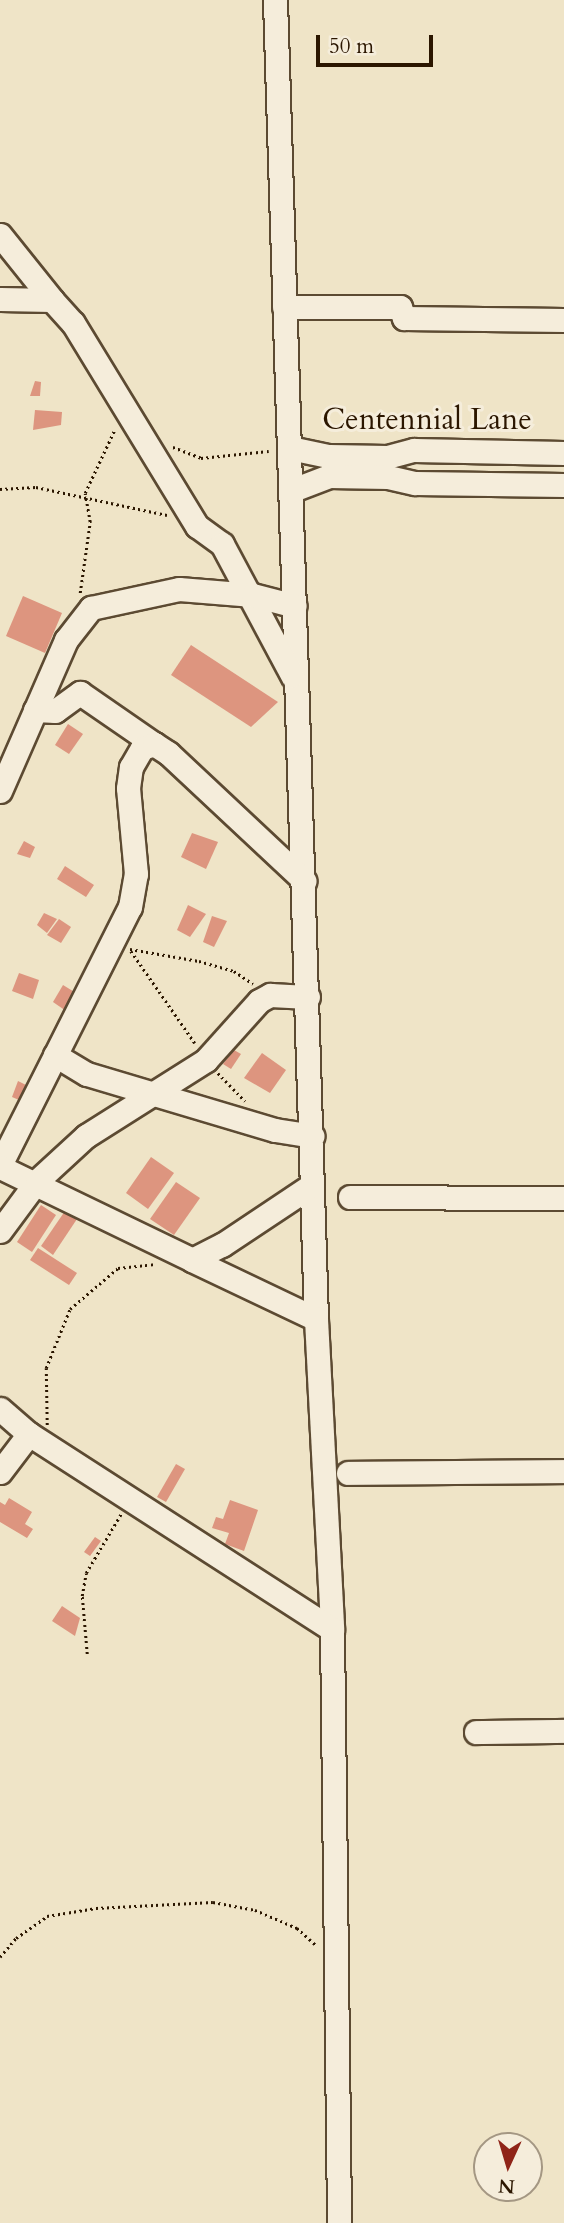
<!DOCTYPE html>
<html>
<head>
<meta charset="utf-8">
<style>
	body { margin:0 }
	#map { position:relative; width:564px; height:2223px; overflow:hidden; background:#efe4c7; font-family:Cardo,serif }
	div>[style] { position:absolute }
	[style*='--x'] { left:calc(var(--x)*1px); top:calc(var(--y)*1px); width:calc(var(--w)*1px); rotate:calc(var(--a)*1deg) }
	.building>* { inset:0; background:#dd957f }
	.path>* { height:2.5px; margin-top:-1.25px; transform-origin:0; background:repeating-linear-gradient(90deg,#2b1600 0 2px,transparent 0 5.5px) }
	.roads { filter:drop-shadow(2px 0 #5c4a32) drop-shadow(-2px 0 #5c4a32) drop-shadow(0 2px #5c4a32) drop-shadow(0 -2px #5c4a32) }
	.minor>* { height:23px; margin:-11.5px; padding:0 11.5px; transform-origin:11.5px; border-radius:11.5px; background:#f5eddb }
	span { translate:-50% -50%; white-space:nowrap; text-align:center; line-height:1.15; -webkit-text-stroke:6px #f5eddb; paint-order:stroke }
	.street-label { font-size:30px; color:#2b1600 }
	.north { position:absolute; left:473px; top:2132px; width:70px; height:70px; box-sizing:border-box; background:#f5eddb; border:2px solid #a49783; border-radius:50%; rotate:184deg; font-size:19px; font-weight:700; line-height:28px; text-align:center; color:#2b1600 }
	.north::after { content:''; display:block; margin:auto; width:24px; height:32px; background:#8f2418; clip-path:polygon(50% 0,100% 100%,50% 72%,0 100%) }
	.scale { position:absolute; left:316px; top:35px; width:117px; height:32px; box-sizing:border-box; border:4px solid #2b1600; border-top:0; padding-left:9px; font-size:21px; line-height:24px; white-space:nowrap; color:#2b1600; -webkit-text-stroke:5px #f5eddb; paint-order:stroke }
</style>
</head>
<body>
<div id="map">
	<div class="building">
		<i style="clip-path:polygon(35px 381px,41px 382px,40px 396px,30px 396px)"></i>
		<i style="clip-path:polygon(35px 410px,62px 412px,61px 425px,33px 430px)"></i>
		<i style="clip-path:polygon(23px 596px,62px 613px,45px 653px,6px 636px)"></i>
		<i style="clip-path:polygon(191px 645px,278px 702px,251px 727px,171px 675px)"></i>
		<i style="clip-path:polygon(68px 724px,83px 734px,69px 754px,55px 745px)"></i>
		<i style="clip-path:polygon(192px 833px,218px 842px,206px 869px,181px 857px)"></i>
		<i style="clip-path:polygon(24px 841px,35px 847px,30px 858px,17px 854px)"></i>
		<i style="clip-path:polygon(65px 866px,94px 885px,86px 897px,57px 879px)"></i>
		<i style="clip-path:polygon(188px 905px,206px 914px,190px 937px,177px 930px)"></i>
		<i style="clip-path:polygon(44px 913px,57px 919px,47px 933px,37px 925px)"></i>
		<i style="clip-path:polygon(212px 916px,227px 921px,214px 947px,203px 942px)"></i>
		<i style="clip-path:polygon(59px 919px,71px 927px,61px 943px,47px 935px)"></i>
		<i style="clip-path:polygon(19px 973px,39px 980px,33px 999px,12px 991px)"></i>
		<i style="clip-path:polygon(63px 985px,76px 993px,66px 1011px,53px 1002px)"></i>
		<i style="clip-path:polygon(234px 1050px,241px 1054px,231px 1069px,223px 1064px)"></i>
		<i style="clip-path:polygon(262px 1053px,286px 1070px,270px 1093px,244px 1078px)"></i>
		<i style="clip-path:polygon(18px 1081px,32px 1088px,26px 1103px,12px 1097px)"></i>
		<i style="clip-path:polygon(151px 1157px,174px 1173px,148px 1209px,126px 1193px)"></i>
		<i style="clip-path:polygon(176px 1182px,200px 1198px,174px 1235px,150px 1219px)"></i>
		<i style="clip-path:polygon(41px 1205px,56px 1215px,32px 1252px,17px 1242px)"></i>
		<i style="clip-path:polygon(65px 1211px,77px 1219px,53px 1255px,41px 1246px)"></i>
		<i style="clip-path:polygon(38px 1248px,77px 1273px,69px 1285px,30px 1260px)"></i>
		<i style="clip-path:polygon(176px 1464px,185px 1469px,166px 1502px,157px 1497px)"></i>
		<i style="clip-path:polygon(9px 1498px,32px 1512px,25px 1524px,33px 1529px,27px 1538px,0 1522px,0 1502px,5px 1505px)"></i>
		<i style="clip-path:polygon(230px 1500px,258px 1510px,244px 1551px,225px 1544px,229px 1533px,212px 1528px,216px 1517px,223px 1519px)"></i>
		<i style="clip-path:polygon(95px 1537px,101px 1541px,90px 1556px,84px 1552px)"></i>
		<i style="clip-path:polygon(62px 1606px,80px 1618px,75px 1636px,52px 1621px)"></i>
	</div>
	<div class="path">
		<i style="--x:173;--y:447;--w:30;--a:21"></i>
		<i style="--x:201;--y:458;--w:68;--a:-5.9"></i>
		<i style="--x:0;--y:489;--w:36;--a:-3"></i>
		<i style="--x:36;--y:487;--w:134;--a:12.1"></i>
		<i style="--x:80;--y:593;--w:72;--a:-82"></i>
		<i style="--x:90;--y:522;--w:29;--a:-100"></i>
		<i style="--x:85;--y:493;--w:71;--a:-64.9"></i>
		<i style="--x:130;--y:949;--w:70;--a:9.9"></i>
		<i style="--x:199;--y:961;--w:36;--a:16"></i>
		<i style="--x:234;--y:971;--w:23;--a:34"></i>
		<i style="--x:131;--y:951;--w:112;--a:55.2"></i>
		<i style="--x:218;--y:1073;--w:39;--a:46"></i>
		<i style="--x:47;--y:1425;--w:57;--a:-91"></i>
		<i style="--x:46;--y:1368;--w:64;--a:-67.9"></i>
		<i style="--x:70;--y:1309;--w:63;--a:-40.5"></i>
		<i style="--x:118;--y:1268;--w:37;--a:-6"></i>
		<i style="--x:87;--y:1654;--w:58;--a:-94.9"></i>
		<i style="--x:82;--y:1596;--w:23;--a:-80"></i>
		<i style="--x:86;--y:1573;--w:69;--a:-59.3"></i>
		<i style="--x:0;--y:1957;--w:25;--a:-50"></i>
		<i style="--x:16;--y:1938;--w:38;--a:-35"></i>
		<i style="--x:47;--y:1916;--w:50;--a:-9.3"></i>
		<i style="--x:96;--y:1908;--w:117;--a:-2.9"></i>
		<i style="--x:213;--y:1902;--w:43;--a:10.8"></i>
		<i style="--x:255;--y:1910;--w:46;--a:23.2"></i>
		<i style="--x:297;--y:1928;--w:25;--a:42"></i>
	</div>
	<div class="roads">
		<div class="minor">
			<i style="--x:275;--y:0;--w:1320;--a:88.22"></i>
			<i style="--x:316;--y:1319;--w:310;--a:87"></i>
			<i style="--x:332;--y:1629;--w:594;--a:89.32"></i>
			<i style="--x:0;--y:235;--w:83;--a:51.3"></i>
			<i style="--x:0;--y:299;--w:52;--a:1.1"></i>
			<i style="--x:52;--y:300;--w:31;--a:48"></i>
			<i style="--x:73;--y:323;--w:238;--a:58.6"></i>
			<i style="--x:197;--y:526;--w:31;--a:36"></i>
			<i style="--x:222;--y:544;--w:149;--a:61.9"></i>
			<i style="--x:284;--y:307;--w:116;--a:0"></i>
			<i style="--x:400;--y:307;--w:12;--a:70"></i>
			<i style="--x:404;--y:318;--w:160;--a:0.7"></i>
			<i style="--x:290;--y:448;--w:40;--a:12"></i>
			<i style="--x:329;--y:456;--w:58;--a:1"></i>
			<i style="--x:387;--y:457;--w:28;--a:-15"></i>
			<i style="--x:414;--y:450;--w:150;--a:1.1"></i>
			<i style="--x:290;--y:491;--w:42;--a:-21"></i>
			<i style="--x:329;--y:476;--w:59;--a:1"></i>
			<i style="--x:388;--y:477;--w:28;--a:13"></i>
			<i style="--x:415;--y:483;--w:149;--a:0.8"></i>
			<i style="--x:35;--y:710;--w:20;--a:3"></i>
			<i style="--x:55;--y:711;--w:31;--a:-36"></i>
			<i style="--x:80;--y:693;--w:90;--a:34.6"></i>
			<i style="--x:0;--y:791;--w:165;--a:-66.4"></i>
			<i style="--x:66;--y:640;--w:41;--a:-52"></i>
			<i style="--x:91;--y:608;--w:90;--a:-12.2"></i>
			<i style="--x:179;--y:589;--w:74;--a:4.6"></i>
			<i style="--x:253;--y:595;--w:43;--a:14.7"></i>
			<i style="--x:55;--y:1055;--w:37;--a:31"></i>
			<i style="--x:87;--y:1074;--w:196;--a:16.6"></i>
			<i style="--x:275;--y:1130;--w:38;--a:9"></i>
			<i style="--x:0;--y:1165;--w:289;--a:-63.3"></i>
			<i style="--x:130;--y:907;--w:34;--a:-80"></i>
			<i style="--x:136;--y:874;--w:86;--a:-95.3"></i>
			<i style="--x:128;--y:788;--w:21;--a:-82"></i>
			<i style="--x:131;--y:767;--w:22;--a:-60"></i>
			<i style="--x:142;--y:748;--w:13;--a:-18"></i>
			<i style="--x:154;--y:744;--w:17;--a:33"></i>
			<i style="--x:168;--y:753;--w:187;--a:43.1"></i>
			<i style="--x:0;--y:1167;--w:213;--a:25.8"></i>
			<i style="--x:192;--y:1260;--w:34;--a:-27"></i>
			<i style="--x:222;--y:1245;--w:108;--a:-33.7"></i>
			<i style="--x:350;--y:1197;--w:214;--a:0.3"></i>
			<i style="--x:0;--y:1231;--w:62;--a:-53.5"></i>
			<i style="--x:37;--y:1181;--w:67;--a:-42.6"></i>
			<i style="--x:86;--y:1136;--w:142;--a:-32.3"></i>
			<i style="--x:206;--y:1060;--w:79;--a:-48.1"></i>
			<i style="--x:259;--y:1001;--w:13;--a:-29"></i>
			<i style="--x:270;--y:995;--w:38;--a:3"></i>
			<i style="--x:192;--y:1260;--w:137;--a:25.4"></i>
			<i style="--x:0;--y:1409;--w:38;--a:41"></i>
			<i style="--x:29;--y:1434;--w:360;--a:32.8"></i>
			<i style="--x:0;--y:1472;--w:48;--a:-52.7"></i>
			<i style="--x:348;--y:1473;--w:216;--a:-0.5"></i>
			<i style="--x:476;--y:1732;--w:88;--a:-0.7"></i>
		</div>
	</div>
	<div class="street-label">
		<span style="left:427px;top:420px">Centennial Lane</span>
	</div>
	<div class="north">N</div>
	<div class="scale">50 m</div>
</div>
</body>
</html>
